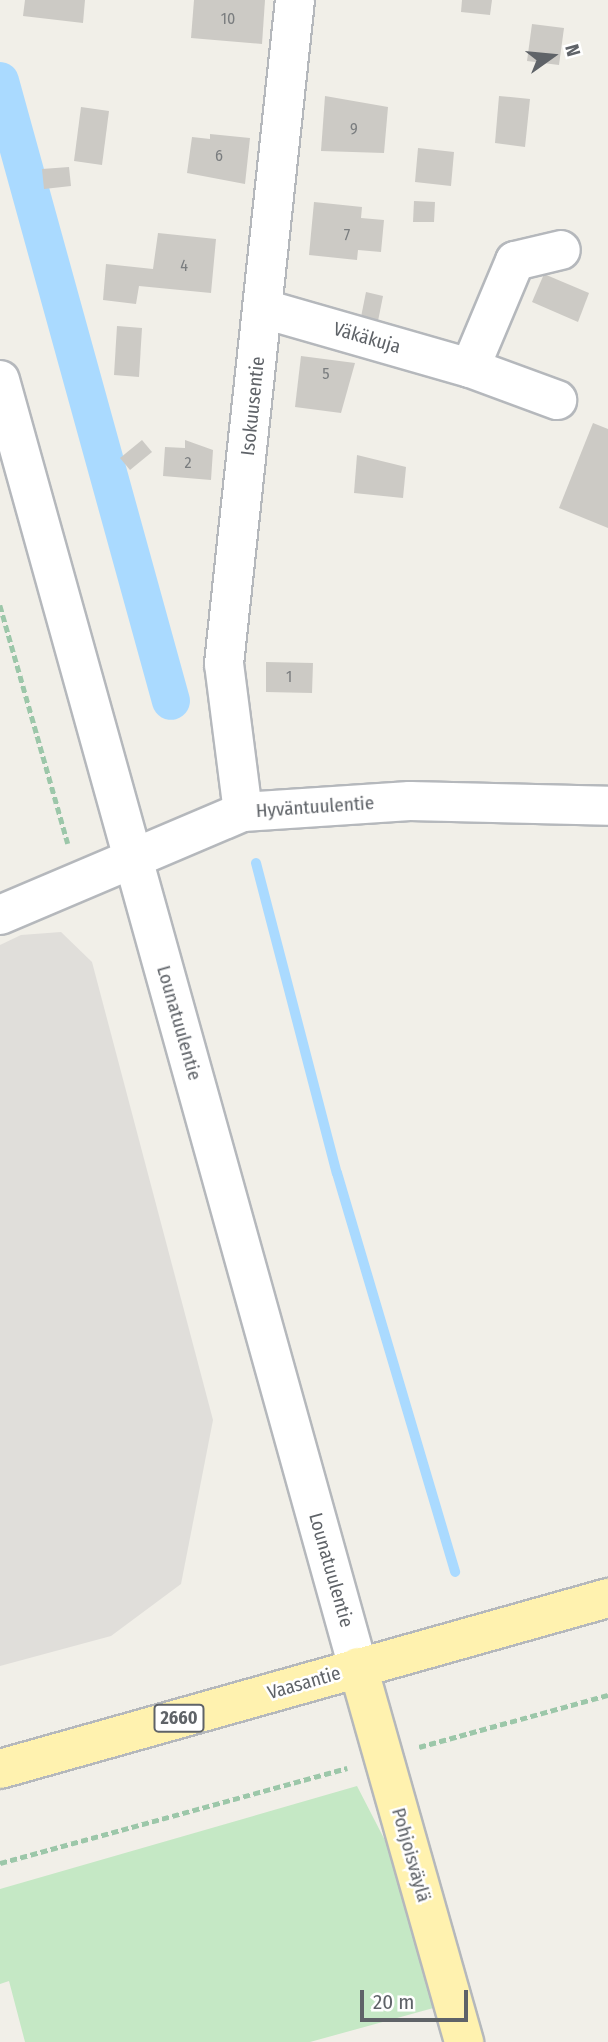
<!DOCTYPE html>
<html>
<head>
<meta charset="utf-8">
<style>
	body { margin:0 }
	#map { position:relative; width:608px; height:2042px; overflow:hidden; background:#f1efe8; font-family:"Fira Sans Condensed",sans-serif }
	div>[style] { position:absolute }
	[style*='--x'] { left:calc(var(--x)*1px); top:calc(var(--y)*1px); width:calc(var(--w)*1px); rotate:calc(var(--a)*1deg) }
	.industrial>* { inset:0; background:#e0deda }
	.green>* { inset:0; background:#c5e8c5 }
	.stream>* { height:10px; margin:-5px; padding:0 5px; transform-origin:5px; border-radius:5px; background:#aadaff }
	.canal>* { height:38px; margin:-19px; padding:0 19px; transform-origin:19px; border-radius:19px; background:#aadaff }
	.building>* { inset:0; background:#cccac5 }
	.path>* { height:4.5px; margin-top:-2.25px; transform-origin:0; background:repeating-linear-gradient(90deg,#9cc7a9 0 7px,transparent 0 10.5px) }
	.roads { filter:drop-shadow(2px 0 #b5b8bc) drop-shadow(-2px 0 #b5b8bc) drop-shadow(0 2px #b5b8bc) drop-shadow(0 -2px #b5b8bc) }
	.minor>* { height:38px; margin:-19px; padding:0 19px; transform-origin:19px; border-radius:19px; background:#fff }
	.major>* { height:38px; margin:-19px; padding:0 19px; transform-origin:19px; border-radius:19px; background:#fff2af }
	span { translate:-50% -50%; white-space:nowrap; text-align:center; line-height:1.15; -webkit-text-stroke:5px #fff; paint-order:stroke }
	.number-label { font-size:16px; color:#7a7d7f }
	.number-label span { -webkit-text-stroke-width:0 }
	.shield-label span { padding:2px 5px; background:#fff; border:2px solid; border-radius:5px; -webkit-text-stroke-width:0 }
	.shield-label { font-size:18px; color:#5f6368; font-weight:700 }
	.street-label { font-size:19px; color:#5f6368 }
	.north { position:absolute; left:517px; top:21px; width:70px; height:70px; -webkit-text-stroke:5px #fff; paint-order:stroke; rotate:75deg; font-size:19px; font-weight:700; line-height:28px; text-align:center; color:#5f6368 }
	.north::after { content:''; display:block; margin:auto; width:24px; height:32px; background:#5f6368; clip-path:polygon(50% 0,100% 100%,50% 72%,0 100%) }
	.scale { position:absolute; left:360px; top:1990px; width:108px; height:32px; box-sizing:border-box; border:4px solid #5f6368; border-top:0; padding-left:9px; font-size:21px; line-height:24px; white-space:nowrap; color:#5f6368; -webkit-text-stroke:5px #fff; paint-order:stroke }
</style>
</head>
<body>
<div id="map">
	<div class="industrial">
		<i style="clip-path:polygon(61px 932px,92px 962px,213px 1420px,181px 1584px,111px 1636px,0 1666px,0 945px,21px 935px)"></i>
	</div>
	<div class="green">
		<i style="clip-path:polygon(357px 1786px,391px 1852px,437px 2007px,310px 2042px,25px 2042px,9px 1981px,0 1984px,0 1889px)"></i>
	</div>
	<div class="stream">
		<i style="--x:256;--y:863;--w:320;--a:75.4"></i>
		<i style="--x:337;--y:1173;--w:416;--a:73.5"></i>
	</div>
	<div class="canal">
		<i style="--x:0;--y:81;--w:643;--a:74.58"></i>
	</div>
	<div class="building">
		<i style="clip-path:polygon(25px 0,85px 0,83px 23px,23px 16px)"></i>
		<i style="clip-path:polygon(194px 0,265px 0,262px 44px,191px 38px)"></i>
		<i style="clip-path:polygon(462px 0,492px 0,490px 15px,461px 12px)"></i>
		<i style="clip-path:polygon(532px 24px,564px 28px,559px 65px,527px 61px)"></i>
		<i style="clip-path:polygon(325px 96px,388px 107px,384px 153px,321px 151px)"></i>
		<i style="clip-path:polygon(499px 96px,530px 99px,525px 147px,495px 143px)"></i>
		<i style="clip-path:polygon(81px 107px,109px 111px,102px 165px,74px 161px)"></i>
		<i style="clip-path:polygon(210px 134px,250px 138px,245px 184px,187px 173px,192px 137px,210px 139px)"></i>
		<i style="clip-path:polygon(418px 148px,454px 152px,451px 186px,415px 182px)"></i>
		<i style="clip-path:polygon(69px 167px,71px 186px,44px 189px,42px 169px)"></i>
		<i style="clip-path:polygon(414px 201px,435px 202px,434px 222px,413px 222px)"></i>
		<i style="clip-path:polygon(314px 202px,362px 207px,361px 218px,384px 220px,381px 252px,358px 250px,357px 260px,309px 255px)"></i>
		<i style="clip-path:polygon(158px 233px,216px 239px,211px 293px,139px 286px,136px 304px,103px 300px,106px 264px,153px 269px)"></i>
		<i style="clip-path:polygon(544px 274px,589px 293px,578px 322px,532px 302px)"></i>
		<i style="clip-path:polygon(366px 292px,383px 296px,378px 321px,361px 317px)"></i>
		<i style="clip-path:polygon(117px 326px,142px 328px,139px 377px,114px 375px)"></i>
		<i style="clip-path:polygon(301px 356px,355px 363px,341px 413px,295px 407px)"></i>
		<i style="clip-path:polygon(593px 423px,608px 429px,608px 528px,559px 508px)"></i>
		<i style="clip-path:polygon(142px 440px,152px 452px,130px 470px,120px 458px)"></i>
		<i style="clip-path:polygon(185px 440px,213px 450px,211px 480px,163px 476px,165px 447px,185px 448px)"></i>
		<i style="clip-path:polygon(357px 455px,406px 467px,403px 498px,354px 493px)"></i>
		<i style="clip-path:polygon(266px 662px,313px 663px,312px 693px,266px 692px)"></i>
	</div>
	<div class="path">
		<i style="--x:0;--y:605;--w:248;--a:74.1"></i>
		<i style="--x:419;--y:1747;--w:196;--a:-15.4"></i>
		<i style="--x:0;--y:1863;--w:360;--a:-15.3"></i>
	</div>
	<div class="roads">
		<div class="minor">
			<i style="--x:264;--y:309;--w:214;--a:16"></i>
			<i style="--x:470;--y:368;--w:93;--a:20.2"></i>
			<i style="--x:470;--y:368;--w:116;--a:-67.2"></i>
			<i style="--x:515;--y:261;--w:47;--a:-13.4"></i>
			<i style="--x:0;--y:380;--w:1336;--a:74.46"></i>
			<i style="--x:243;--y:812;--w:149;--a:-97.3"></i>
			<i style="--x:224;--y:664;--w:668;--a:-83.9"></i>
			<i style="--x:0;--y:915;--w:264;--a:-23"></i>
			<i style="--x:243;--y:812;--w:167;--a:-3.8"></i>
			<i style="--x:410;--y:801;--w:198;--a:1.4"></i>
		</div>
		<div class="major">
			<i style="--x:358;--y:1667;--w:390;--a:74.2"></i>
			<i style="--x:0;--y:1769;--w:632;--a:-15.71"></i>
		</div>
	</div>
	<div class="number-label">
		<span style="left:228px;top:19px">10</span>
		<span style="left:354px;top:129px">9</span>
		<span style="left:219px;top:156px">6</span>
		<span style="left:347px;top:235px">7</span>
		<span style="left:184px;top:266px">4</span>
		<span style="left:326px;top:374px">5</span>
		<span style="left:188px;top:463px">2</span>
		<span style="left:289px;top:677px">1</span>
	</div>
	<div class="shield-label">
		<span style="left:179px;top:1718px">2660</span>
	</div>
	<div class="street-label">
		<span style="left:367px;top:338px;rotate:16deg">Väkäkuja</span>
		<span style="left:253px;top:406px;rotate:-84deg">Isokuusentie</span>
		<span style="left:315px;top:807px;rotate:-4deg">Hyväntuulentie</span>
		<span style="left:179px;top:1023px;rotate:74deg">Lounatuulentie</span>
		<span style="left:331px;top:1570px;rotate:74deg">Lounatuulentie</span>
		<span style="left:304px;top:1683px;rotate:-16deg">Vaasantie</span>
		<span style="left:411px;top:1855px;rotate:74deg">Pohjoisväylä</span>
	</div>
	<div class="north">N</div>
	<div class="scale">20 m</div>
</div>
</body>
</html>
